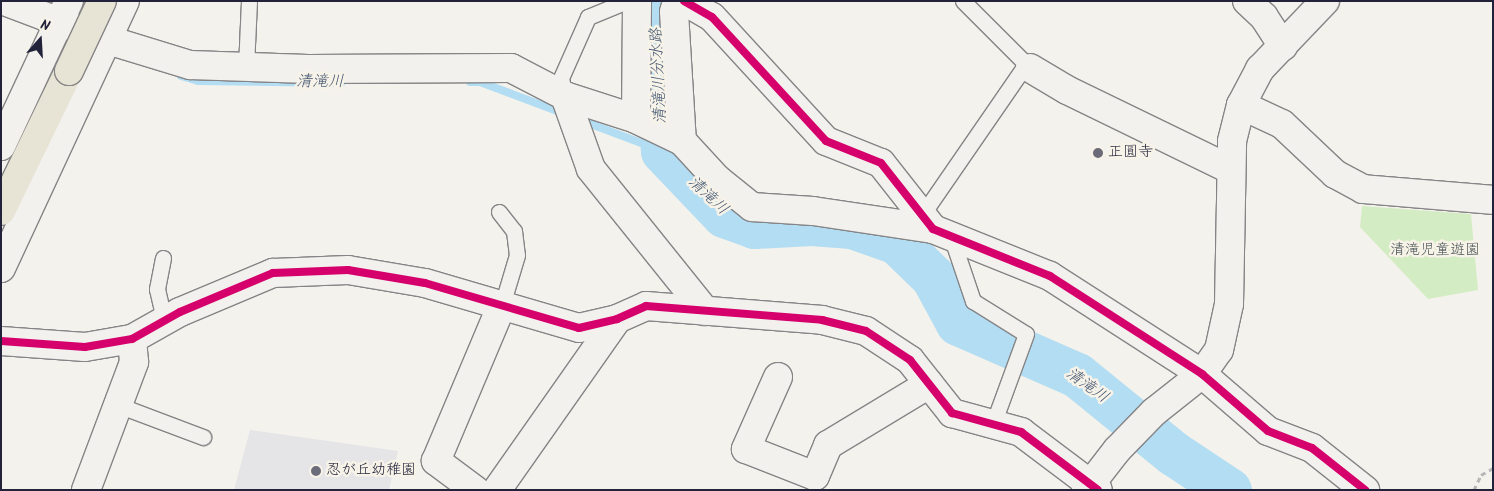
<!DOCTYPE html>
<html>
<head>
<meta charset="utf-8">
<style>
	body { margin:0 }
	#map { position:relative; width:1494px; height:491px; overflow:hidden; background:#f4f2ec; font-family:Kalam,"Klee One",sans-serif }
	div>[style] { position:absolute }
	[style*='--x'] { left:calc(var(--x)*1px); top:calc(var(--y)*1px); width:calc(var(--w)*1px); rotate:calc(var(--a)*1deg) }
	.built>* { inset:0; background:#e5e4e6 }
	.green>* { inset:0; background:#d4ecc4 }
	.stream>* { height:8px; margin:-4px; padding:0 4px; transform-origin:4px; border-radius:4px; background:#b2ddf3 }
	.river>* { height:45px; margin:-22.5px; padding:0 22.5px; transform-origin:22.5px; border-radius:22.5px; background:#b2ddf3 }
	.path>* { height:3px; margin-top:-1.5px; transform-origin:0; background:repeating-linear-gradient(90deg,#b8b6b6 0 5px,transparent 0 9px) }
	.roads { filter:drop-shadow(1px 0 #858486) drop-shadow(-1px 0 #858486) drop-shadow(0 1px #858486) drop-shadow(0 -1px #858486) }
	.lane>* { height:15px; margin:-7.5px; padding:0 7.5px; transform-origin:7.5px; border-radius:7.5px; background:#f2f1ed }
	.street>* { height:28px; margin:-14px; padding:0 14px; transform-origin:14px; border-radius:14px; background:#f2f1ed }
	.primary>* { height:28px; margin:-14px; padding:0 14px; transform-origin:14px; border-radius:14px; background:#e8e4d5 }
	.bridges { filter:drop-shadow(1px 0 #858486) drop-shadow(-1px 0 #858486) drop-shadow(0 1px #858486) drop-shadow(0 -1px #858486) }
	.primary-bridge>* { height:28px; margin:-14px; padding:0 14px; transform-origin:14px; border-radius:14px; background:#e8e4d5 }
	.cycleway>* { height:8px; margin:-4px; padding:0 4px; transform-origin:4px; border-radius:4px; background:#d6006c }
	.dots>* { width:14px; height:14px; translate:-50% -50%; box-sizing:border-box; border:2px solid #f7f3e8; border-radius:50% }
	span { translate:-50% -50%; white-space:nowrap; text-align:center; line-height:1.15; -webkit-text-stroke:5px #f7f3e8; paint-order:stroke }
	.poi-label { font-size:15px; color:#22223b }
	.left { translate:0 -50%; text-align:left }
	.park-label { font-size:15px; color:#485355 }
	.water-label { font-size:16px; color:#445773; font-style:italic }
	.frame { position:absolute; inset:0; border:2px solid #22223b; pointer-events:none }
	.north { position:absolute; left:15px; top:15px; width:50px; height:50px; -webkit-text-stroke:4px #f7f3e8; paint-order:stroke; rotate:19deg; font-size:14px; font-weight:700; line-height:20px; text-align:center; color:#22223b }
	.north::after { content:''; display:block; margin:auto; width:18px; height:22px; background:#22223b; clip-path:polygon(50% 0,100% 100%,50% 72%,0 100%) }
</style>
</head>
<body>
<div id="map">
	<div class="built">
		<i style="clip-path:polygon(250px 430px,398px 451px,389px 490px,234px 490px)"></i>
	</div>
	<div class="green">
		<i style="clip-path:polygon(1362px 206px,1471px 214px,1478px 290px,1428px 299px,1360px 227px)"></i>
	</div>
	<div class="stream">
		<i style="--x:181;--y:76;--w:18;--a:16"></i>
		<i style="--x:198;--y:81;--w:143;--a:0.8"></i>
		<i style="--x:470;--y:82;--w:10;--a:0"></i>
		<i style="--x:480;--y:82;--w:91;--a:20.6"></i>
		<i style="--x:580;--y:120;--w:89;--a:20.5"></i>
	</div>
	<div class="river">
		<i style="--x:654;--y:1;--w:150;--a:86.6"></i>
		<i style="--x:663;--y:151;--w:88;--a:46.4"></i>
		<i style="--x:724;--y:215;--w:32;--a:20"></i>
		<i style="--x:754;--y:226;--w:57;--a:-3"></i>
		<i style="--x:811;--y:223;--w:41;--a:4.2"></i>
		<i style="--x:852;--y:226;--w:48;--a:19.6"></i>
		<i style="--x:897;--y:242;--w:50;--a:44.2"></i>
		<i style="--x:933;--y:277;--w:52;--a:61.5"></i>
		<i style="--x:958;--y:323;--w:130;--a:23.6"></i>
		<i style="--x:1077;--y:375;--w:124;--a:39.1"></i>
		<i style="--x:1173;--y:453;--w:67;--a:33.5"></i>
	</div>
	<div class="path">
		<i style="--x:1474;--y:490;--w:17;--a:-65"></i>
		<i style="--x:1481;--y:475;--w:14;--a:-30"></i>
	</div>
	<div class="roads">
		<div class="lane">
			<i style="--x:963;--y:1;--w:95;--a:45"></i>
			<i style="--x:246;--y:67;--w:66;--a:-87.4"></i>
			<i style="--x:565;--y:96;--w:18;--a:-103"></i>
			<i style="--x:561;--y:78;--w:67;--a:-66.1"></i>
			<i style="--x:588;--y:17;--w:42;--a:-22.3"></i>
			<i style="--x:499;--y:212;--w:24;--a:52"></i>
			<i style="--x:514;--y:231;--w:24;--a:83"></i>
			<i style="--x:517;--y:255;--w:52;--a:106.7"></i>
			<i style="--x:922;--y:215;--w:183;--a:-55.4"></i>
			<i style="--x:951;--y:236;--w:69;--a:71.3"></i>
			<i style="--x:973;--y:301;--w:62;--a:31.9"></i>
			<i style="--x:1026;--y:334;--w:96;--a:110.1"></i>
			<i style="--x:163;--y:258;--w:32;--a:101"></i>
			<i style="--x:157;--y:289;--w:32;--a:77"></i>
			<i style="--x:118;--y:405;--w:91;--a:20.6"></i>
		</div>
		<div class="street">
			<i style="--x:4;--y:1;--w:111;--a:20.6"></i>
			<i style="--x:108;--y:40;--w:86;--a:17"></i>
			<i style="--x:190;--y:65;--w:118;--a:1.9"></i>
			<i style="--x:308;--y:69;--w:203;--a:-0.3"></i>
			<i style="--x:511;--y:68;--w:61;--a:27.4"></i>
			<i style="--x:565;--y:96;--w:77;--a:70.4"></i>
			<i style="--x:591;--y:169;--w:182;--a:51.2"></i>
			<i style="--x:677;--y:1;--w:11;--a:105"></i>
			<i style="--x:674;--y:12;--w:129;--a:86.5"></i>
			<i style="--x:684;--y:1;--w:32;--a:30"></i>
			<i style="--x:712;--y:17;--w:168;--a:47.4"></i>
			<i style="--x:826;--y:141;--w:59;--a:21.8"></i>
			<i style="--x:881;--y:163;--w:84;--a:51.8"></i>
			<i style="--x:933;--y:229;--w:126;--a:21.9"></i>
			<i style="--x:1050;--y:276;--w:181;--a:32.8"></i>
			<i style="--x:1202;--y:374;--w:87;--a:40.8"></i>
			<i style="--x:1268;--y:431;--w:47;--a:21.1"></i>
			<i style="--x:1312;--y:448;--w:68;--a:38.4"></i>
			<i style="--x:1247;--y:1;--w:23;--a:43"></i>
			<i style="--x:1264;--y:17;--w:35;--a:57"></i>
			<i style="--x:1030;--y:68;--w:43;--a:30.7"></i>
			<i style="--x:1067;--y:90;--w:181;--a:25.9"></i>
			<i style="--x:565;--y:96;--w:75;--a:17.9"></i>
			<i style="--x:636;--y:119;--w:51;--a:25.6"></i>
			<i style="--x:682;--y:141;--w:52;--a:47.4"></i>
			<i style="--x:717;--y:179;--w:45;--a:38.7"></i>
			<i style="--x:752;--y:207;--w:61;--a:3.8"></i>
			<i style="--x:813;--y:211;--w:121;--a:8.5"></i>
			<i style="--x:1241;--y:105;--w:45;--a:24.9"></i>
			<i style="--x:1282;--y:124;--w:73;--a:43.3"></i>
			<i style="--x:1335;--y:174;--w:32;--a:28"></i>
			<i style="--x:1363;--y:189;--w:130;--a:4.8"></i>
			<i style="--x:636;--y:119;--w:118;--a:-89.5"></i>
			<i style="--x:1;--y:146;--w:160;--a:-64.9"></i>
			<i style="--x:1;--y:268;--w:294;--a:-65.1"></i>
			<i style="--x:1;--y:341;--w:84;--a:4.1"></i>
			<i style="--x:85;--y:347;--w:48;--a:-9.7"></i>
			<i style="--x:132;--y:339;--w:55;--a:-29.4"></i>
			<i style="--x:180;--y:312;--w:101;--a:-22.8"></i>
			<i style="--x:273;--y:273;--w:75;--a:-2.3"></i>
			<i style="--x:348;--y:270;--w:78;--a:9.6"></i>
			<i style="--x:425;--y:283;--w:160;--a:16.3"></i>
			<i style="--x:579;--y:328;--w:39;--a:-13"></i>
			<i style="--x:617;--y:319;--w:32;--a:-24"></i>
			<i style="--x:646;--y:306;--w:177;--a:4.5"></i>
			<i style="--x:822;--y:320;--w:45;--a:14"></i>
			<i style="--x:866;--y:331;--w:53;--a:33.4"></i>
			<i style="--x:910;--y:360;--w:68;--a:51.6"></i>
			<i style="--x:952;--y:413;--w:72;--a:15.4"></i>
			<i style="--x:1021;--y:432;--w:96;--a:37"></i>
			<i style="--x:778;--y:377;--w:79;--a:114"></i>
			<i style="--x:746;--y:449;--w:74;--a:21.4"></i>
			<i style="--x:815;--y:476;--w:34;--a:-67"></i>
			<i style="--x:828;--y:445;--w:118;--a:-31.1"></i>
			<i style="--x:86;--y:490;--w:137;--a:-69.4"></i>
			<i style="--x:134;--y:362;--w:23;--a:-95"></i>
			<i style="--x:475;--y:490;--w:49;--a:-143.4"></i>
			<i style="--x:436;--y:461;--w:169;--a:-67.1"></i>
			<i style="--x:497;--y:490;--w:209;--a:-54.9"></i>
			<i style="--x:1086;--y:490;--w:51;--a:-52.2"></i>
			<i style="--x:1117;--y:450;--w:53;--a:-45.8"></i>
			<i style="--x:1154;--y:412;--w:61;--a:-38.4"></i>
			<i style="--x:1202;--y:374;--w:29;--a:-55"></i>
			<i style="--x:1219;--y:350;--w:47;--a:-77.7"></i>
			<i style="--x:1229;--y:304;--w:163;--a:-88.9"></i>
			<i style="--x:1232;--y:141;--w:37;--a:-76"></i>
			<i style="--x:1241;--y:105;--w:41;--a:-62.2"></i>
			<i style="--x:1260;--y:69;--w:94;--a:-46.3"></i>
		</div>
		<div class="primary">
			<i style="--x:1;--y:211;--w:156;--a:-64.1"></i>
		</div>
	</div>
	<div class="bridges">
		<div class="primary-bridge">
			<i style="--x:69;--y:71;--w:77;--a:-64.8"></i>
		</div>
	</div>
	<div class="cycleway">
		<i style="--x:684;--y:1;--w:32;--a:30"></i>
		<i style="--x:712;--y:17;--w:168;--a:47.4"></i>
		<i style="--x:826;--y:141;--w:59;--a:21.8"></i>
		<i style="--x:881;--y:163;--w:84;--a:51.8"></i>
		<i style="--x:933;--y:229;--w:126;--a:21.9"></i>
		<i style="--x:1050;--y:276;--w:181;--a:32.8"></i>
		<i style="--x:1202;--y:374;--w:87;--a:40.8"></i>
		<i style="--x:1268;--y:431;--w:47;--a:21.1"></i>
		<i style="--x:1312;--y:448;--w:68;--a:38.4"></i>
		<i style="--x:1;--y:341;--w:84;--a:4.1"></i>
		<i style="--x:85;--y:347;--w:48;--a:-9.7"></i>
		<i style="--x:132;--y:339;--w:55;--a:-29.4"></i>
		<i style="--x:180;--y:312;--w:101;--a:-22.8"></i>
		<i style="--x:273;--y:273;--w:75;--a:-2.3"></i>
		<i style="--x:348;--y:270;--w:78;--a:9.6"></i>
		<i style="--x:425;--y:283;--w:160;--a:16.3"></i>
		<i style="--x:579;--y:328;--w:39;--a:-13"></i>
		<i style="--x:617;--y:319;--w:32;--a:-24"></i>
		<i style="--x:646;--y:306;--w:177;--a:4.5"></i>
		<i style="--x:822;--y:320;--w:45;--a:14"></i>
		<i style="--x:866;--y:331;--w:53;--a:33.4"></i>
		<i style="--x:910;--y:360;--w:68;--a:51.6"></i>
		<i style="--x:952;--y:413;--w:72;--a:15.4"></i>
		<i style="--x:1021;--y:432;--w:96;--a:37"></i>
	</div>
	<div class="dots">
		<i style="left:1098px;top:153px;background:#6c6b79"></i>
		<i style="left:316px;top:471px;background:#6c6b79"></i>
	</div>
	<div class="poi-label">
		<span class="left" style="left:1108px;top:153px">正圓寺</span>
		<span class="left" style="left:326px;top:471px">忍が丘幼稚園</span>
	</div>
	<div class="park-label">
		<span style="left:1435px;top:251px">清滝児童遊園</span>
	</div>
	<div class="water-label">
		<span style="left:659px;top:76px;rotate:-93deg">清滝川分水路</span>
		<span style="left:320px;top:82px">清滝川</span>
		<span style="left:708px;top:196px;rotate:43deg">清滝川</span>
		<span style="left:1087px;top:386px;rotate:35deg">清滝川</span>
	</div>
	<div class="frame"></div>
	<div class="north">N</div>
</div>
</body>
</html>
